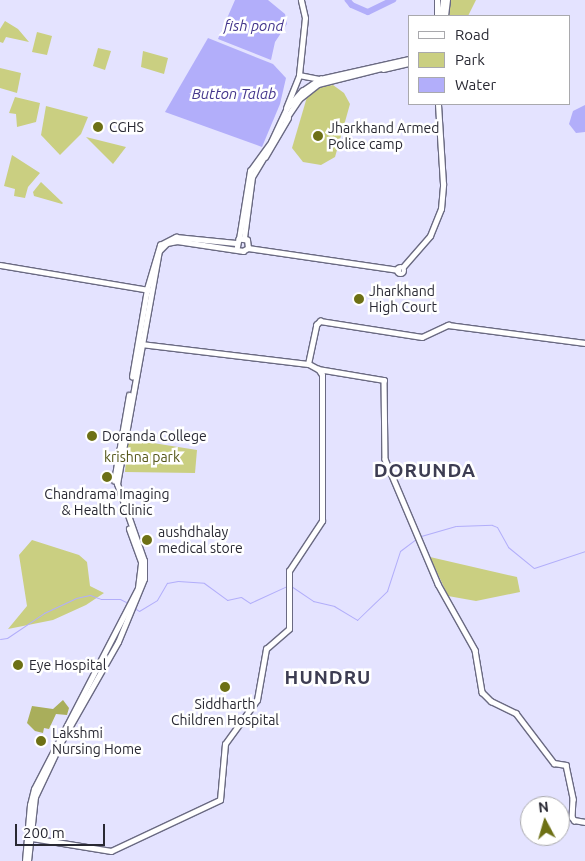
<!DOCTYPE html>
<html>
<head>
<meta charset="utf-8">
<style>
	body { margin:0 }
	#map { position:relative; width:585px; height:861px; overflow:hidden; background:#e4e3ff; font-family:Ubuntu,sans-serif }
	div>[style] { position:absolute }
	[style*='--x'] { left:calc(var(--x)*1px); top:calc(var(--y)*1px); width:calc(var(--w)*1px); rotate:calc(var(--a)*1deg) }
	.green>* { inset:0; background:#cacf81 }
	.forest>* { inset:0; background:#a9ae5b }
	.water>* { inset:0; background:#b2aefa }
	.stream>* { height:1px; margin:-0.5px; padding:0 0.5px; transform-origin:0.5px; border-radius:0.5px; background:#b2aefa }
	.river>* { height:5.5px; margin:-2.75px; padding:0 2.75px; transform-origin:2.75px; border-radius:2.75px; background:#b2aefa }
	.roads { filter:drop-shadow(1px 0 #6a6a82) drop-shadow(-1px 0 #6a6a82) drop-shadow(0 1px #6a6a82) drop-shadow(0 -1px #6a6a82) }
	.secondary>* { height:4.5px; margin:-2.25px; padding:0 2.25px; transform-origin:2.25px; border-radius:2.25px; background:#fff }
	.secondary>.ring { margin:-2.25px; padding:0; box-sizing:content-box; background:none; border:4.5px solid #fff; border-radius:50% }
	.dots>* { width:14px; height:14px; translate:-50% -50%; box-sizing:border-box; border:2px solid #fff; border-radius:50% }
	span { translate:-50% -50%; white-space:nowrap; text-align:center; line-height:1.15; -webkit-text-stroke:5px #fff; paint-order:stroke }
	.poi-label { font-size:14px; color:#292933 }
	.left { translate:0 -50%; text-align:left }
	.park-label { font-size:14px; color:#545619 }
	.water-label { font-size:15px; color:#44368c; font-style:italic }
	.district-label { font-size:19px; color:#3d3d52; font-weight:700; letter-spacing:1px }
	.legend { position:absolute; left:408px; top:15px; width:162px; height:90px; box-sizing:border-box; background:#fff; border:1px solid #a9a9ad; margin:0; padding:6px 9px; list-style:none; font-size:15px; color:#292933 }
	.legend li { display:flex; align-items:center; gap:10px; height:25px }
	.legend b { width:25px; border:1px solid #a9a9ad }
	.north { position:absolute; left:520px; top:796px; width:50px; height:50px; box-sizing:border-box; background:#fff; border:1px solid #a9a9ad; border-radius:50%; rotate:354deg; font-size:14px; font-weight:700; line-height:20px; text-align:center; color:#292933 }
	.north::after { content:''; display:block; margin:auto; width:18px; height:22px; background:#6d7015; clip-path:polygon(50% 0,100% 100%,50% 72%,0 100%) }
	.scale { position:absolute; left:15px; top:824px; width:90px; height:22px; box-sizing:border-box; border:2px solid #292933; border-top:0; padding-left:6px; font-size:15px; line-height:18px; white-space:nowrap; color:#292933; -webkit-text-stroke:4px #fff; paint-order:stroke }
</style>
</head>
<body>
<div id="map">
	<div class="green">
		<i style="clip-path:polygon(451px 0,476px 0,468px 16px,449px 16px)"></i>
		<i style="clip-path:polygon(5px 21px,18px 29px,29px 42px,6px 37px,3px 43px,0 42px,0 29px)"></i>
		<i style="clip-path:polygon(37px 32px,52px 36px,47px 55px,32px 52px)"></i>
		<i style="clip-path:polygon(98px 48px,111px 51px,105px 70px,93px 66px)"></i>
		<i style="clip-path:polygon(143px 51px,168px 58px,164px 74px,141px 67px)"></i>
		<i style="clip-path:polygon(0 68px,21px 73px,17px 93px,0 88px)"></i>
		<i style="clip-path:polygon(333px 85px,344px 93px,350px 104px,335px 157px,321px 165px,303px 162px,292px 148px,307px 97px,316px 88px)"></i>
		<i style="clip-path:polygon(15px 97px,40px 103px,36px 122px,17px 127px,16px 114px,9px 113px)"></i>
		<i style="clip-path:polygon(46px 106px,88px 117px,81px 134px,60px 155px,41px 135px)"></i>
		<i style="clip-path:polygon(86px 137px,126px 147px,113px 164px)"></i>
		<i style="clip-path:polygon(12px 155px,40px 173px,28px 187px,25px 198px,14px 196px,15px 189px,4px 186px)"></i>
		<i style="clip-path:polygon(41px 182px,63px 203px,62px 204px,34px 196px,33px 192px)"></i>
		<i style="clip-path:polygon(128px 439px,197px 450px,195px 473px,125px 472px)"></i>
		<i style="clip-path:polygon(32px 540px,79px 555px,87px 562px,90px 586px,104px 593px,86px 605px,53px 620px,8px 629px,27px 606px,19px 555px)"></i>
		<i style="clip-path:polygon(430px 557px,517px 577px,520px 592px,476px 601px,448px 596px)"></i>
	</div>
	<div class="forest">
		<i style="clip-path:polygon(63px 700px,69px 708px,67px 715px,56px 714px,49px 729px,44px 728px,43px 733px,35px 731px,27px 723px,32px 706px,53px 709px)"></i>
	</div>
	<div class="water">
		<i style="clip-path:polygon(235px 0,268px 0,285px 14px,287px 24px,275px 42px,271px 60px,218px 39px)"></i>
		<i style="clip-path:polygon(208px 38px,273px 64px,286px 78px,280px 104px,262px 147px,165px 112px)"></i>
		<i style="clip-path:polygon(585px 105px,585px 132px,576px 133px,569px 124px,573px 111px)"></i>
	</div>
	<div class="stream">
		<i style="--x:421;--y:536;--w:36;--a:-16"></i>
		<i style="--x:456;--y:526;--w:36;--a:-2"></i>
		<i style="--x:492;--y:525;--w:5;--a:22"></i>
		<i style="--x:497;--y:527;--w:23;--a:61"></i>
		<i style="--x:508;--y:547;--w:33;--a:39"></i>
		<i style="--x:534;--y:568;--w:54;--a:-18.4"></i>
		<i style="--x:291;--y:586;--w:27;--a:34"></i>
		<i style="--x:313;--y:601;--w:22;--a:13"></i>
		<i style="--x:334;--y:606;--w:27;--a:31"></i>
		<i style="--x:357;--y:620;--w:42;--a:-44"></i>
		<i style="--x:387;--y:591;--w:42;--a:-72"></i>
		<i style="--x:400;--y:551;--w:21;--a:-37"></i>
		<i style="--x:133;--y:607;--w:7;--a:34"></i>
		<i style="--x:139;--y:611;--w:21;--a:-31"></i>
		<i style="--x:157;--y:600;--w:20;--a:-60"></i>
		<i style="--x:167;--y:583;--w:11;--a:-10"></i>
		<i style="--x:178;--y:581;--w:26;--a:4"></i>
		<i style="--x:204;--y:583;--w:29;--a:36"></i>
		<i style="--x:227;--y:600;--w:14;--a:-12"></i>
		<i style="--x:241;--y:597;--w:11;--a:34"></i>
		<i style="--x:250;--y:603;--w:41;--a:-24.7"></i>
		<i style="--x:0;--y:639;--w:7;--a:-8"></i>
		<i style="--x:7;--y:638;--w:45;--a:-34"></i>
		<i style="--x:44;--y:613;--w:35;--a:-25"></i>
		<i style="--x:76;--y:598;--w:14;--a:-12"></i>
		<i style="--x:90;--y:595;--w:12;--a:20"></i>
		<i style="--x:101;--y:599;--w:19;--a:0"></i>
		<i style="--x:120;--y:599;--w:9;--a:27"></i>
	</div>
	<div class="river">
		<i style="--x:348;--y:0;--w:6;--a:51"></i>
		<i style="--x:352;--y:5;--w:17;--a:24"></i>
		<i style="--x:368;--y:12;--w:28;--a:-26"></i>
	</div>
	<div class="roads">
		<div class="secondary">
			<i style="--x:437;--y:16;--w:16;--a:-90"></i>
			<i style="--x:441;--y:16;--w:16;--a:-83"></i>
			<i style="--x:445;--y:16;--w:16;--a:-83"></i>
			<i style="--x:383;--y:69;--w:27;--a:-13"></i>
			<i style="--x:299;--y:75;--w:20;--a:11"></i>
			<i style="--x:286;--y:108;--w:35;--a:-68"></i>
			<i style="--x:299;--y:75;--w:57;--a:-84"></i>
			<i style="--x:305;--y:18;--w:18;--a:-103"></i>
			<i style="--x:285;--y:120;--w:25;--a:-56"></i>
			<i style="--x:299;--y:99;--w:24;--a:-38"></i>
			<i style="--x:318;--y:84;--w:70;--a:-14"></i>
			<i style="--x:265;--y:157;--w:45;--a:-59.5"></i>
			<i style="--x:244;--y:238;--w:62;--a:-82.5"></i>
			<i style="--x:252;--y:177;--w:26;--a:-59"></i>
			<i style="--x:239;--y:239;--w:69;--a:-80.8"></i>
			<i style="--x:250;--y:171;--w:36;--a:-54"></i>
			<i style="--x:271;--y:142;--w:38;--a:-65"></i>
			<i style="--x:287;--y:108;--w:23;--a:-49"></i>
			<i style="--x:302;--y:91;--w:22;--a:-34"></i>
			<i style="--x:320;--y:79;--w:91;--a:-12.7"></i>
			<i style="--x:248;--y:248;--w:152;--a:8.3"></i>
			<i style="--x:0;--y:265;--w:151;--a:9.5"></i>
			<i style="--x:403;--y:267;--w:41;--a:-48.9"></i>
			<i style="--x:430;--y:236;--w:29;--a:-68"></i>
			<i style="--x:441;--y:209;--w:25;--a:-85"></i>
			<i style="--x:443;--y:184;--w:80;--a:-93.6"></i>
			<i class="ring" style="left:397px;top:267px;width:3.5px;height:3.5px"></i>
			<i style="--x:141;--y:344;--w:168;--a:6.8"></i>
			<i style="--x:308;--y:364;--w:40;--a:-78"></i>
			<i style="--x:316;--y:325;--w:6;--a:-45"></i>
			<i style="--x:320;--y:321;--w:103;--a:8.9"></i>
			<i style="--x:422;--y:337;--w:29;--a:-25"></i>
			<i style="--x:448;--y:325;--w:138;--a:7.5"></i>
			<i style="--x:309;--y:364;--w:10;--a:29"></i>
			<i style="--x:318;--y:369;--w:67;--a:9.5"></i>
			<i style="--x:384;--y:380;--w:79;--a:89.3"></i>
			<i style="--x:385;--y:459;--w:136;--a:67"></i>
			<i style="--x:438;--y:584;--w:76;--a:60.7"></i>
			<i style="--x:475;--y:650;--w:43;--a:80.5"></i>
			<i style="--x:482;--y:692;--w:13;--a:45"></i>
			<i style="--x:491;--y:701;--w:28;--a:26"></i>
			<i style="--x:516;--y:713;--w:63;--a:52.8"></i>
			<i style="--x:554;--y:763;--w:12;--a:9"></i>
			<i style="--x:566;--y:765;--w:35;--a:78"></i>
			<i style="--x:573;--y:799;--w:18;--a:93"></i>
			<i style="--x:572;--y:817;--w:4;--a:56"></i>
			<i style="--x:574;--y:820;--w:11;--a:10"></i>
			<i style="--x:132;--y:377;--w:89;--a:-80.3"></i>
			<i style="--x:147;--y:289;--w:46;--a:-73.5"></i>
			<i style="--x:160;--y:245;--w:18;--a:-27"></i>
			<i style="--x:176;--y:237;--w:60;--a:5.7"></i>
			<i style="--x:114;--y:481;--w:87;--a:-80.1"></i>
			<i style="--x:32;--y:838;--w:80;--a:9.3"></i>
			<i style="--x:111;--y:851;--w:120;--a:-25.1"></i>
			<i style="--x:220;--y:800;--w:56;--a:-84.9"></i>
			<i style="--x:225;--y:744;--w:54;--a:-54"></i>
			<i style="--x:257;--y:700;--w:52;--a:-80"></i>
			<i style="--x:266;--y:649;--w:30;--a:-41"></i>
			<i style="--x:289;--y:629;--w:58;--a:-90"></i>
			<i style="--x:289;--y:571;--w:60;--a:-56.6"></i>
			<i style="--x:322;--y:521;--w:146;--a:-90"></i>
			<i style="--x:322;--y:375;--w:7;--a:-124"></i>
			<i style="--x:25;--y:861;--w:56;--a:-84.9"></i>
			<i style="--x:30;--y:805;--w:16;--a:-76"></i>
			<i style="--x:34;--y:789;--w:226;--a:-62.6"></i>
			<i style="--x:138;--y:588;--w:26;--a:-83"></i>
			<i style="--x:141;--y:562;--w:35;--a:-110"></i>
			<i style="--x:28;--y:861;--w:64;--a:-83.8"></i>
			<i style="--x:35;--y:797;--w:59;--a:-64.7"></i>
			<i style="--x:60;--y:744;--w:117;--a:-60.4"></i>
			<i style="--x:118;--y:642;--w:68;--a:-67.6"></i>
			<i style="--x:144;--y:579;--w:18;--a:-90"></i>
			<i style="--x:144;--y:561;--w:82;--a:-109.3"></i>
			<i style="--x:117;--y:484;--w:237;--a:-79.8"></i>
			<i style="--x:159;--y:251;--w:11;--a:-45"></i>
			<i style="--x:167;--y:243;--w:10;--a:-11"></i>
			<i style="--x:177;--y:241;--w:67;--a:8.6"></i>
			<i style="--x:243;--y:251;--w:6;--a:-31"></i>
			<i style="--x:248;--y:248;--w:8;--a:-97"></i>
			<i style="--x:247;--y:240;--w:8;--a:-173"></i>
			<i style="--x:239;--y:239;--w:10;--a:101"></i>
		</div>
	</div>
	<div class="dots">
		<i style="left:98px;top:127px;background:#6d7015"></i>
		<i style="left:318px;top:136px;background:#6d7015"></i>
		<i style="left:359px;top:299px;background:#6d7015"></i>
		<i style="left:92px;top:436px;background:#6d7015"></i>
		<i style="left:107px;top:477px;background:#6d7015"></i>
		<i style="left:147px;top:540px;background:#6d7015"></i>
		<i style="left:18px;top:665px;background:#6d7015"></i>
		<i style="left:225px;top:687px;background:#6d7015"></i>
		<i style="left:41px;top:741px;background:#6d7015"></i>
	</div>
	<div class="poi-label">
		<span class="left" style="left:109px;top:127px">CGHS</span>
		<span class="left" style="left:328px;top:136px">Jharkhand Armed<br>Police camp</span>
		<span class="left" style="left:369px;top:299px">Jharkhand<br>High Court</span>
		<span class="left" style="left:102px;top:436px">Doranda College</span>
		<span style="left:107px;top:502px">Chandrama Imaging<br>&amp; Health Clinic</span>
		<span class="left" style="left:158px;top:540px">aushdhalay<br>medical store</span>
		<span class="left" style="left:29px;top:665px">Eye Hospital</span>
		<span style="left:225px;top:712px">Siddharth<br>Children Hospital</span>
		<span class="left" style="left:52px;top:741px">Lakshmi<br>Nursing Home</span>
	</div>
	<div class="park-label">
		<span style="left:142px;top:457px">krishna park</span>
	</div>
	<div class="water-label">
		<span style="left:254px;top:26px">fish pond</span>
		<span style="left:234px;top:94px">Button Talab</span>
	</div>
	<div class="district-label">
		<span style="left:425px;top:471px">DORUNDA</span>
		<span style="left:328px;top:678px">HUNDRU</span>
	</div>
	<ul class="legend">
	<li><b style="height:6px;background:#fff"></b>Road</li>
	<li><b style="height:14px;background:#cacf81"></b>Park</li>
	<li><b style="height:14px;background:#b2aefa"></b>Water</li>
	</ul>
	<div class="north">N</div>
	<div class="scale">200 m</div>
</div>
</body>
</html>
